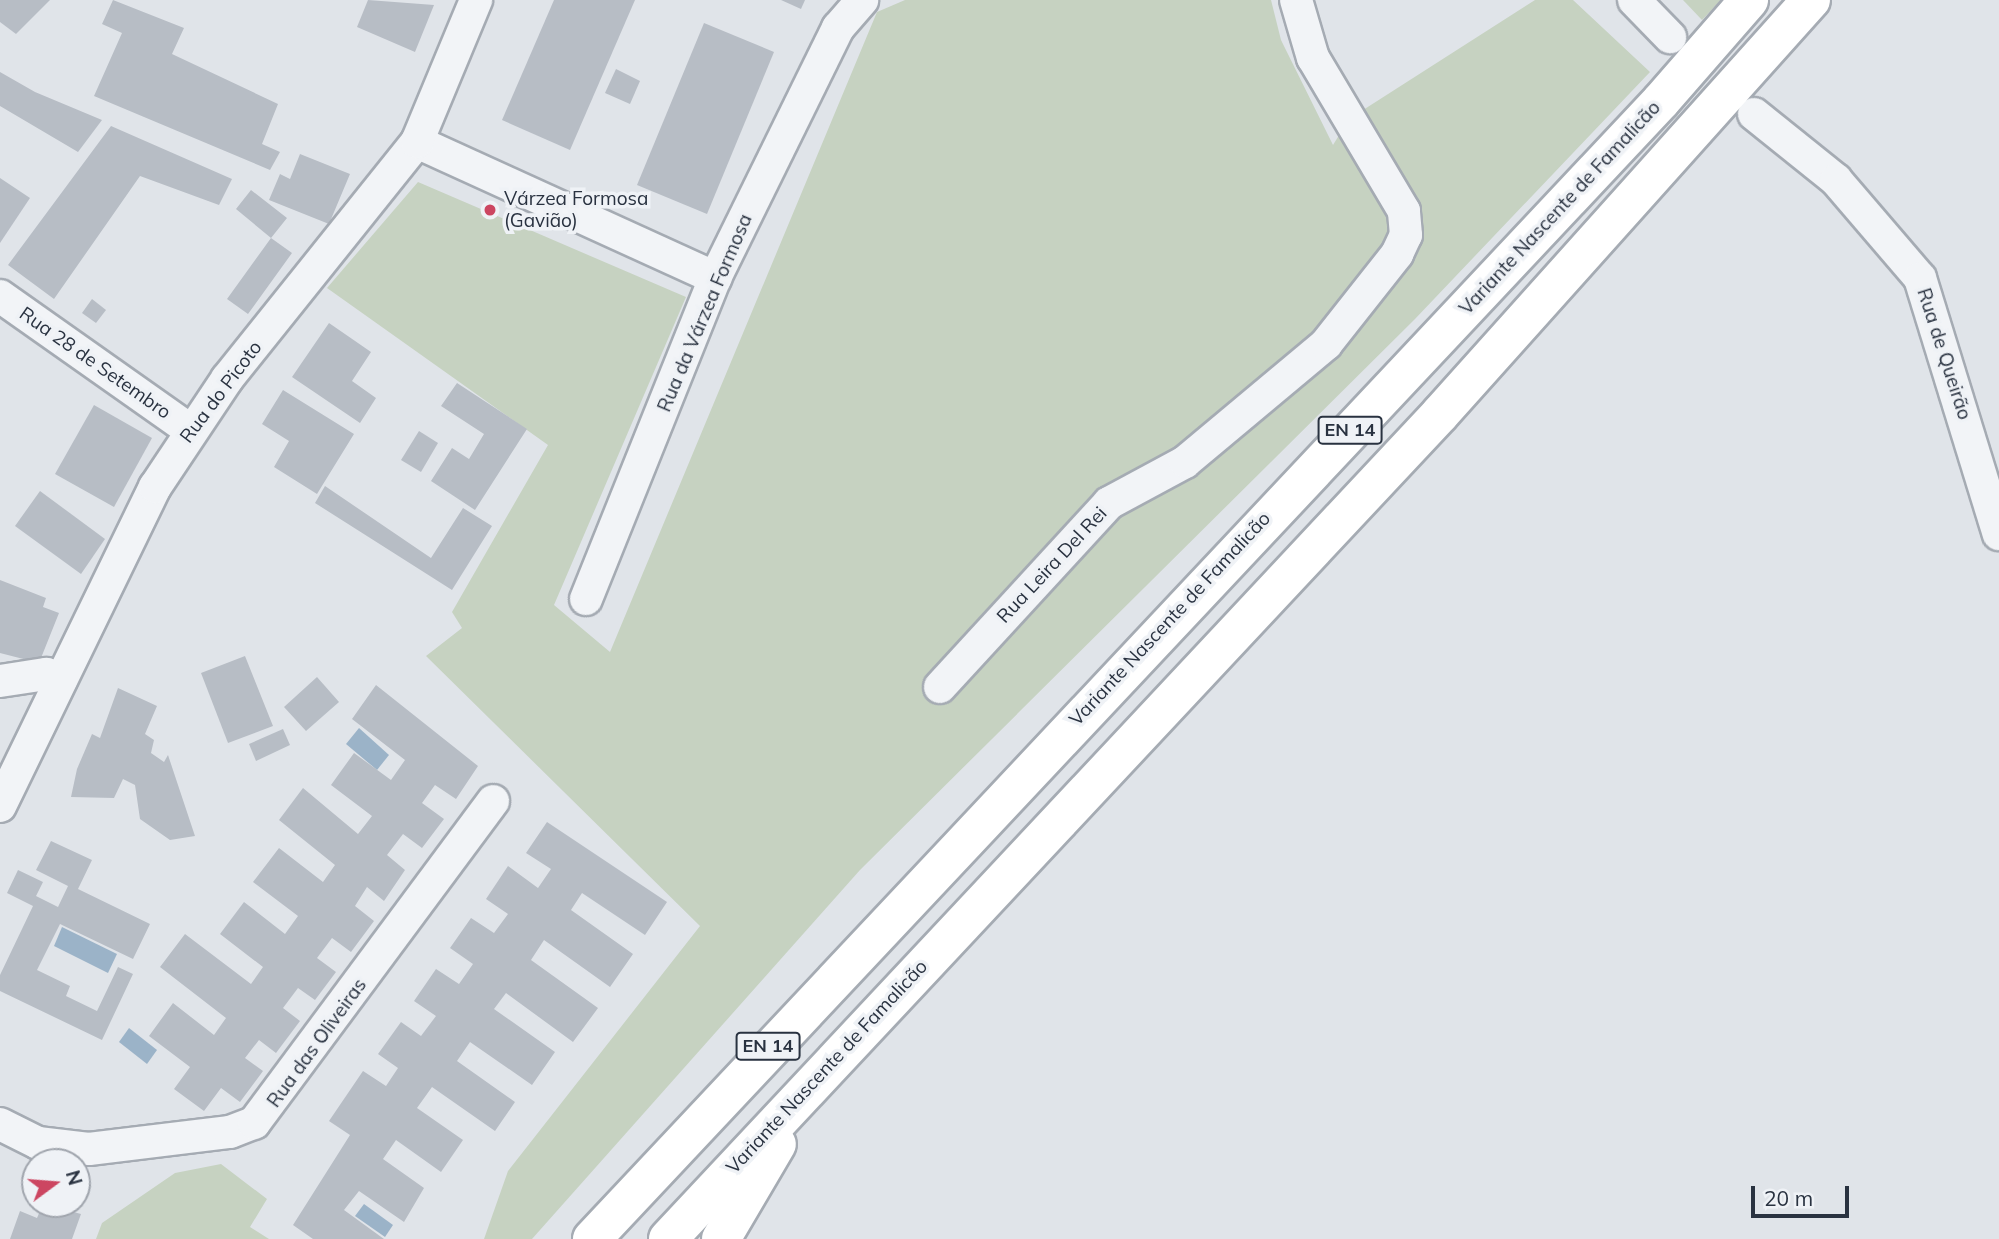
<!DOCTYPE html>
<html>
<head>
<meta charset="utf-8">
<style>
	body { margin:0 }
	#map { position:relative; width:1999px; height:1239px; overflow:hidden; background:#e0e4e9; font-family:Mulish,sans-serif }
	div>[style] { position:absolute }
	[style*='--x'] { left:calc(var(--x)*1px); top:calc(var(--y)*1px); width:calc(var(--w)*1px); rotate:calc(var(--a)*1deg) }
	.green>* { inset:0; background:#c6d2c1 }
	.water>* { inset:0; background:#9bb3c8 }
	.building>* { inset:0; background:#b7bdc5 }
	.roads { filter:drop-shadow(2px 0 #a5abb3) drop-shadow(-2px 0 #a5abb3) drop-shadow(0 2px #a5abb3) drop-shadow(0 -2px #a5abb3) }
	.minor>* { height:32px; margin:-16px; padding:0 16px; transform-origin:16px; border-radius:16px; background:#f2f4f7 }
	.highway>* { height:38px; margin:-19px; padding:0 19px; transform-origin:19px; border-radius:19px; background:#fff }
	.dots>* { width:19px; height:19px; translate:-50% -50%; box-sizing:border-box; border:4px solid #eff2f6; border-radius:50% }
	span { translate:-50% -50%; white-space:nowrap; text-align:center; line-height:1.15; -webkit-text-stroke:7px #eff2f6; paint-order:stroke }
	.shield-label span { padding:2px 5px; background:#eff2f6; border:2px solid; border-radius:5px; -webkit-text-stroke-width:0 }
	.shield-label { font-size:18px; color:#293240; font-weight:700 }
	.poi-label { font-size:19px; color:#293240 }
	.left { translate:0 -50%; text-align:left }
	.street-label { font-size:19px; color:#293240 }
	.north { position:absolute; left:21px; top:1148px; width:70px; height:70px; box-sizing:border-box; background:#eff2f6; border:2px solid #a0a5ad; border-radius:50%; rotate:74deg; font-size:19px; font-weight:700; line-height:28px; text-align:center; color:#293240 }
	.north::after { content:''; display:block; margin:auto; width:24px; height:32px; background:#cc4661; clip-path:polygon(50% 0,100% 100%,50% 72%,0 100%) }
	.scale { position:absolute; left:1751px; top:1186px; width:98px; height:32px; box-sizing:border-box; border:4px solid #293240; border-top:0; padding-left:9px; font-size:21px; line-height:24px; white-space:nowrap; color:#293240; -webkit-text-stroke:5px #eff2f6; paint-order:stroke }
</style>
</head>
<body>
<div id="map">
	<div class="green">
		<i style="clip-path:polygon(905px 0,1271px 0,1281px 40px,1333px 145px,1349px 119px,1535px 0,1573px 0,1650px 72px,1415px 319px,860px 870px,532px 1239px,484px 1239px,508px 1171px,700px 926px,426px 656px,462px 628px,452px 612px,548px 445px,327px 288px,418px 182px,686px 297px,554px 605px,610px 652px,877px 12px)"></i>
		<i style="clip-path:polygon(1683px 0,1721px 0,1702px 20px)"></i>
		<i style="clip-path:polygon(221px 1164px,267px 1199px,250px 1227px,269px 1239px,96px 1239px,102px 1223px,175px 1173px)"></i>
	</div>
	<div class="water">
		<i style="clip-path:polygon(359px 728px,389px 755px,377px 770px,346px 744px)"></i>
		<i style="clip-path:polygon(62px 927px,117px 954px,108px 973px,54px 946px)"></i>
		<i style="clip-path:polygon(129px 1028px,157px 1050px,147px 1064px,119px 1042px)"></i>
		<i style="clip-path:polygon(364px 1204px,393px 1225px,385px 1237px,355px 1216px)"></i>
	</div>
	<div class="building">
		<i style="clip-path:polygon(0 0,50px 0,16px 34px,0 22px)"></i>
		<i style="clip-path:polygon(113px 0,184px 28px,172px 54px,278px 104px,262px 144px,280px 152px,270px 170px,94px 96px,122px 33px,102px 24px)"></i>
		<i style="clip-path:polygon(368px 0,434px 5px,415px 52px,357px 27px)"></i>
		<i style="clip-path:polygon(554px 0,635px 0,570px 150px,502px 120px)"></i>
		<i style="clip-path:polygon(781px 0,805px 0,801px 9px)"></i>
		<i style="clip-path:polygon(704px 23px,774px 52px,707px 214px,637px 185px)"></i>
		<i style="clip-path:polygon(616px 69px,640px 81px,630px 104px,605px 93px)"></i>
		<i style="clip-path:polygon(0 72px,35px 92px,102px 120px,78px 152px,0 106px)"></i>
		<i style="clip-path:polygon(111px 126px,232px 179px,219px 205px,140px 176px,54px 299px,8px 265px)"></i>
		<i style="clip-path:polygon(300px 154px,350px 174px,329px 224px,269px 200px,280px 174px,290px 179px)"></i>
		<i style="clip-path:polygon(0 178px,30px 198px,0 243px)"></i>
		<i style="clip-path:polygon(251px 190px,287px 218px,271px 238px,292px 253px,248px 314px,227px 299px,271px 238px,236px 209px)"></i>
		<i style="clip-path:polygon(92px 299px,106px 310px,96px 323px,82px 313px)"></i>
		<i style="clip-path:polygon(329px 323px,371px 352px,352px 381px,376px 398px,360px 423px,292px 377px)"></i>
		<i style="clip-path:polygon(457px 383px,527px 429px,475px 510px,431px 481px,452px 448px,469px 459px,484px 434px,441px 406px)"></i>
		<i style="clip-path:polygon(283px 390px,354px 434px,317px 494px,274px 467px,289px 441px,262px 424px)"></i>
		<i style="clip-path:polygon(94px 405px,152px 438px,114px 507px,55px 474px)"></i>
		<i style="clip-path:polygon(419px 431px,438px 443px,421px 472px,401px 460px)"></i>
		<i style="clip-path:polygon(325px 486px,431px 558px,463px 508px,492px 526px,452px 590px,315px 503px)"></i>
		<i style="clip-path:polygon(40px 491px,105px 539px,81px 574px,15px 526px)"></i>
		<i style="clip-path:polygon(0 580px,46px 598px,43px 607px,59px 613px,39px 663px,0 653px)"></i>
		<i style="clip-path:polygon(245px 656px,273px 726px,228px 743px,201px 673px)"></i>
		<i style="clip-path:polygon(317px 677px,339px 702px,306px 731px,284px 707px)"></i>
		<i style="clip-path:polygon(376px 685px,478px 766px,456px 799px,435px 785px,422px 803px,444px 819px,422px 848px,403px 834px,387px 855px,405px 870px,384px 901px,367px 887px,355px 906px,374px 921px,351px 952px,332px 938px,317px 958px,336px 972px,315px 1000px,298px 988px,283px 1008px,300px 1021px,276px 1053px,259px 1040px,245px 1058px,263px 1071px,240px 1102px,221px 1088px,204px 1111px,174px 1089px,190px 1067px,149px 1036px,173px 1003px,214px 1035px,226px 1018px,160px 967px,185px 934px,251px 984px,263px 967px,220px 934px,244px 902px,285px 934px,298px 916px,253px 882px,279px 848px,323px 882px,335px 865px,279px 820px,303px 788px,358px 834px,372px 816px,331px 785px,354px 753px,391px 780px,405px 760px,352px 719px)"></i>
		<i style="clip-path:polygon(118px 688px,157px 706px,145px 734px,154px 740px,151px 753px,164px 762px,168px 755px,195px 836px,170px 840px,140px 819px,135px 785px,123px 779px,114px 798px,71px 797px,77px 769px,92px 734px,100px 738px)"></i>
		<i style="clip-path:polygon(283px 729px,290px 745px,256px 761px,249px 744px)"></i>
		<i style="clip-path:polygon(547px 822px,667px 902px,645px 935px,582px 893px,571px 910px,633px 954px,610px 987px,544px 940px,531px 960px,598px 1008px,573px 1042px,506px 993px,494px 1009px,555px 1052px,532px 1085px,470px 1042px,457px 1061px,515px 1102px,495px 1131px,432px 1087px,417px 1108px,463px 1140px,441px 1172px,396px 1140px,383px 1159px,424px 1188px,404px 1222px,359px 1191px,344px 1210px,384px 1239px,313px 1239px,293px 1225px,350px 1135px,329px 1121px,363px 1071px,386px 1086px,398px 1068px,378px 1054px,401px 1022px,421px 1036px,436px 1016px,414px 1001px,436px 969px,459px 984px,473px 964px,450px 948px,471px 918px,494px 933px,508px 914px,486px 899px,508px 866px,538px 888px,551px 869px,526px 853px)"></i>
		<i style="clip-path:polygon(51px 841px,92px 860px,78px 889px,150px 924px,133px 959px,60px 924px,37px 970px,70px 986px,66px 996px,97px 1011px,118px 967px,133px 974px,102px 1040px,0 991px,0 975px,33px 906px,7px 893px,18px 870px,43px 882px,36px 896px,58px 907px,68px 886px,36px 870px)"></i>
		<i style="clip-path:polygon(43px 1204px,81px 1214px,72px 1239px,10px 1239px,20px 1211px,37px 1218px)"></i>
	</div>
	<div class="roads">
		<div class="minor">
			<i style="--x:1634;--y:0;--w:52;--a:45.8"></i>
			<i style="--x:1754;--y:114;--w:105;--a:38.8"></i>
			<i style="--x:1836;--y:180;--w:129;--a:49.4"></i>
			<i style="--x:1920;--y:278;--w:268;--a:72.9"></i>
			<i style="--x:417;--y:142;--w:328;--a:24.5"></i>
			<i style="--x:0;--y:296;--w:232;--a:35.2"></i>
			<i style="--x:586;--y:599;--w:346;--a:-68.1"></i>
			<i style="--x:715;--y:278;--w:279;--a:-63.8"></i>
			<i style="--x:838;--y:28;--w:37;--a:-49"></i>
			<i style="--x:0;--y:681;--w:47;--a:-8.7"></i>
			<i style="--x:46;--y:674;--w:16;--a:18"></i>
			<i style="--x:940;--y:687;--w:250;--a:-47.4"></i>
			<i style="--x:1109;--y:503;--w:86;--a:-28.3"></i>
			<i style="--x:1185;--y:462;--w:184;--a:-39.9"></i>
			<i style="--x:1326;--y:344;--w:115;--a:-51.7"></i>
			<i style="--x:1397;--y:254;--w:21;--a:-65"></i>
			<i style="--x:1406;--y:235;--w:24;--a:-95"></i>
			<i style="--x:1404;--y:211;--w:178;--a:-120.7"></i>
			<i style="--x:1313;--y:58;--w:60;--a:-106.3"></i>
			<i style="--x:0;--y:806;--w:355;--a:-64.1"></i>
			<i style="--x:155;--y:487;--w:130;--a:-56.3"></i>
			<i style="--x:227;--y:379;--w:304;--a:-51.3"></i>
			<i style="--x:417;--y:142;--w:154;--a:-67.4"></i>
			<i style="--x:0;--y:1124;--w:42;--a:26.6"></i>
			<i style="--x:38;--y:1143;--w:51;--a:6.7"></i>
			<i style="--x:89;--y:1149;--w:142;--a:-6.9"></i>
			<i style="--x:230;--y:1132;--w:26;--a:-21"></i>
			<i style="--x:254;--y:1123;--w:401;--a:-53.4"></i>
		</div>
		<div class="highway">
			<i style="--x:592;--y:1239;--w:1561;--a:-46.79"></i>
			<i style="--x:1661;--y:101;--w:134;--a:-48.9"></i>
			<i style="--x:668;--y:1239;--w:1130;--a:-46.9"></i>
			<i style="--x:1440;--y:414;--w:556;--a:-48.14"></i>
			<i style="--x:721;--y:1239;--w:110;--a:-59.5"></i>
		</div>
	</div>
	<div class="dots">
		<i style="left:490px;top:210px;background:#cc4661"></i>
	</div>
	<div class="shield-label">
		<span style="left:1350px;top:430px">EN 14</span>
		<span style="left:768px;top:1046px">EN 14</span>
	</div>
	<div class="poi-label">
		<span class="left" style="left:504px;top:210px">Várzea Formosa<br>(Gavião)</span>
	</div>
	<div class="street-label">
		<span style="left:1560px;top:208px;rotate:-47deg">Variante Nascente de Famalicão</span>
		<span style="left:705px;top:313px;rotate:-67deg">Rua da Várzea Formosa</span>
		<span style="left:1944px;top:354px;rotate:72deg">Rua de Queirão</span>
		<span style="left:95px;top:363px;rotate:35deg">Rua 28 de Setembro</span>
		<span style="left:221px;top:392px;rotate:-53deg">Rua do Picoto</span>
		<span style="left:1052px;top:565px;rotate:-47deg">Rua Leira Del Rei</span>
		<span style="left:1170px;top:619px;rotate:-47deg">Variante Nascente de Famalicão</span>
		<span style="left:317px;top:1043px;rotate:-54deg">Rua das Oliveiras</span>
		<span style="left:827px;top:1067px;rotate:-47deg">Variante Nascente de Famalicão</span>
	</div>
	<div class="north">N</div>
	<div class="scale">20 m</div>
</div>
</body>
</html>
